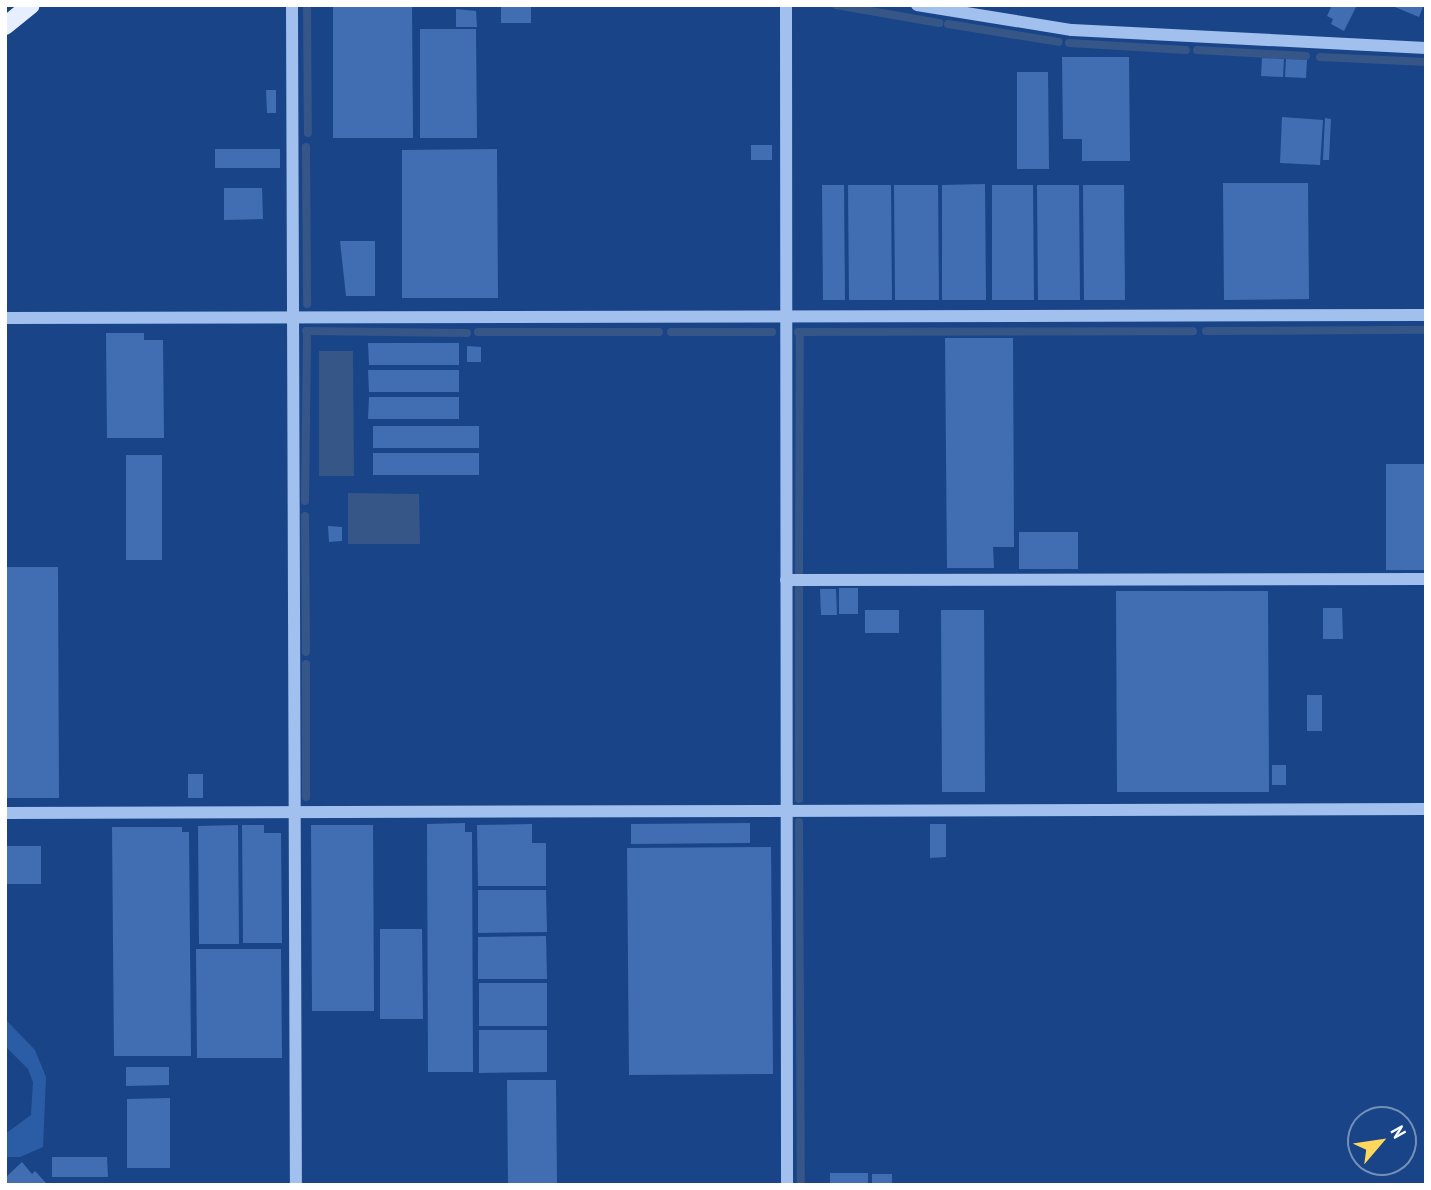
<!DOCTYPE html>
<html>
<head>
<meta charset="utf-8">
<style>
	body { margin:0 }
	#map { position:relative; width:1431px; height:1190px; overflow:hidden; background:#194488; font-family:"PT Sans Narrow",sans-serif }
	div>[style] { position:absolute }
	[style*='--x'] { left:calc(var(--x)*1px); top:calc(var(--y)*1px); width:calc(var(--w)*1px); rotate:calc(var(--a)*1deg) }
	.green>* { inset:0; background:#2b5da7 }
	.water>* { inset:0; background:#365688 }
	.stream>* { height:8px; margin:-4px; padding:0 4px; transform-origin:4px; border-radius:4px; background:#365688 }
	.building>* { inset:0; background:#416eb2 }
	.minor>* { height:12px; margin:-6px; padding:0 6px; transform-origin:6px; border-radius:6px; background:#a1c0ed }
	.major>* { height:18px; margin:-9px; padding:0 9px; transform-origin:9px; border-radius:9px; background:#e7efff }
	span { translate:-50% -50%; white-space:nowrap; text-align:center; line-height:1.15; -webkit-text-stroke:6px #194488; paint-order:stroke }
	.frame { position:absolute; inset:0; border:7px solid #fff; pointer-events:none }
	.north { position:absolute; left:1347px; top:1106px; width:70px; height:70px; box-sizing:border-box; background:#194488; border:2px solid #758fb8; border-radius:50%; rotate:61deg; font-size:19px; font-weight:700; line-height:28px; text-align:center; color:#fff }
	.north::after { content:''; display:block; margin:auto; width:24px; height:32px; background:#ffd75d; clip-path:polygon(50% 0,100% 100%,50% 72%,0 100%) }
</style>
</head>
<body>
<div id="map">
	<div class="green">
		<i style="clip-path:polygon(5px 1019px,35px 1050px,46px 1077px,43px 1147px,20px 1157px,5px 1157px,5px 1134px,31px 1115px,33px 1082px,28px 1069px,5px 1046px)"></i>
	</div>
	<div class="water">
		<i style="clip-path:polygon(319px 351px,353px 351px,354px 476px,319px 476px)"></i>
		<i style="clip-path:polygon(348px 493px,419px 494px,420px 544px,348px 544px)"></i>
	</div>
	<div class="stream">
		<i style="--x:307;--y:5;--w:128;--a:89.6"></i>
		<i style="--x:836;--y:5;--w:105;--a:9.9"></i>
		<i style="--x:948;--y:24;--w:112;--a:9.2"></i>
		<i style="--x:1069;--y:43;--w:117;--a:3.4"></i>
		<i style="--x:1197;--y:50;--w:109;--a:3.2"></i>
		<i style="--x:1320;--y:57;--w:106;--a:2.7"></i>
		<i style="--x:306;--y:147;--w:157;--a:89.6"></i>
		<i style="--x:306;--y:331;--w:161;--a:0.7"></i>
		<i style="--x:1206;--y:331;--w:220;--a:-0.3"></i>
		<i style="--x:478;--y:332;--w:181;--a:0"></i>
		<i style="--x:671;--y:332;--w:101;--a:0"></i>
		<i style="--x:798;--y:332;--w:395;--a:-0.1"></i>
		<i style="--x:305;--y:501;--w:168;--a:-89.3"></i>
		<i style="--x:305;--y:516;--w:136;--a:89.6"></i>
		<i style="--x:799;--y:572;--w:240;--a:-89.8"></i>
		<i style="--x:306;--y:664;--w:133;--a:90"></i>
		<i style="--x:799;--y:799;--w:211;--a:-90"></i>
		<i style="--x:799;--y:822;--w:363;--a:89.7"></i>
	</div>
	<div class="building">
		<i style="clip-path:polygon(333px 5px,412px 5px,413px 138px,333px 138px)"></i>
		<i style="clip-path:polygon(501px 5px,531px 5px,531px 23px,501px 23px)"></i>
		<i style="clip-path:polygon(1332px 5px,1357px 5px,1344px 31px,1331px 24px,1333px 19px,1327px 16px)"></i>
		<i style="clip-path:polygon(1390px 5px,1424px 5px,1419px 17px)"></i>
		<i style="clip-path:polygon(456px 9px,476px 11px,477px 27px,456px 27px)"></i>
		<i style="clip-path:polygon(420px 29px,476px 29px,477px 138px,420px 138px)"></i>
		<i style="clip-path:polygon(1062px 57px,1129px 57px,1130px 161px,1082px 161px,1082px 139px,1063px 139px)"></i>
		<i style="clip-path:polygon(1262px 58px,1284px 59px,1283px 77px,1261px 76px)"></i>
		<i style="clip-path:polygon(1286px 59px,1307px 60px,1306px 78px,1285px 77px)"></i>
		<i style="clip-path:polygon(1017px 72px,1048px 72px,1049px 169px,1017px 169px)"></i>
		<i style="clip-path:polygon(266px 90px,276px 90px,276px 113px,267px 113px)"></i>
		<i style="clip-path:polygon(1282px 117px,1323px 120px,1320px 165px,1280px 163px)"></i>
		<i style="clip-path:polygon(1325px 118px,1331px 119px,1329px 160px,1323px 160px)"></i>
		<i style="clip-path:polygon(751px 145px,772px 145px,772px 160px,751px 160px)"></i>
		<i style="clip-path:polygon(215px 149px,280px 149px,280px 168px,215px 168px)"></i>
		<i style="clip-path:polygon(497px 149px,498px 298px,402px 298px,402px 150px)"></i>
		<i style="clip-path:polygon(1223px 183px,1308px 183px,1309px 299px,1224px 300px)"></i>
		<i style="clip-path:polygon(985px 184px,986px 300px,942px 300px,942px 185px)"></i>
		<i style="clip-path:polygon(822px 185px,844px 185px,845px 300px,823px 300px)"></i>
		<i style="clip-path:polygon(848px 185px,891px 185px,892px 300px,849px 300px)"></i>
		<i style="clip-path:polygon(894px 185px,938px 185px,939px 300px,895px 300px)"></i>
		<i style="clip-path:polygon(992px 185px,1033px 185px,1034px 300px,992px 300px)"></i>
		<i style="clip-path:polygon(1037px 185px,1079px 185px,1080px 300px,1038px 300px)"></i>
		<i style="clip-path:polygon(1083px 185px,1124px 185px,1125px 300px,1084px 300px)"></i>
		<i style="clip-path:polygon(224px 188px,262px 188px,263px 219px,224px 220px)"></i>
		<i style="clip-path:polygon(340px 241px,375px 241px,375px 296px,346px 296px)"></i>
		<i style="clip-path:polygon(106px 333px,144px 333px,144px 340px,163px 340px,164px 438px,107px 438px)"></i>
		<i style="clip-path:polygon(945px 338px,1013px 338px,1014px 547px,993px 547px,994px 568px,947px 568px)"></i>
		<i style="clip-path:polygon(368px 343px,459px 343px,459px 365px,369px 365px)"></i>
		<i style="clip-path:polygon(467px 346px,481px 347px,481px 362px,467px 362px)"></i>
		<i style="clip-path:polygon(368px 370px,459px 370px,459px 392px,369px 392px)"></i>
		<i style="clip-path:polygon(369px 397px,459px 397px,459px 419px,368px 419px)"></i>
		<i style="clip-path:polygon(373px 426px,479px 426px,479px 448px,373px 448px)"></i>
		<i style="clip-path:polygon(373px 453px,479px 453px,479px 475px,373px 475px)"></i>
		<i style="clip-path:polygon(126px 455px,162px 455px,162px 560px,126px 560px)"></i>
		<i style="clip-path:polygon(1386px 464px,1426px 464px,1426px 570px,1386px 570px)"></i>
		<i style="clip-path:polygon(328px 526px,342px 527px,342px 541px,329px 542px)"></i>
		<i style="clip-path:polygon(1019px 532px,1078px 532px,1078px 569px,1019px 569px)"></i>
		<i style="clip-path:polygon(5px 567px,58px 567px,59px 798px,5px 798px)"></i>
		<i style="clip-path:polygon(839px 588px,858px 588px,858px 614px,839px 614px)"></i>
		<i style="clip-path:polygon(820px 589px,836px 589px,837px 615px,821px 615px)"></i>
		<i style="clip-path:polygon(1116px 591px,1268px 591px,1269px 792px,1117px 792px)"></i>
		<i style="clip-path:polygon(1323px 608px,1342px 608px,1343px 639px,1323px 639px)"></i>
		<i style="clip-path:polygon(865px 610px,899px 610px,899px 633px,865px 633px)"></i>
		<i style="clip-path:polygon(941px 610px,984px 610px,985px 792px,942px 792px)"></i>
		<i style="clip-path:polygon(1307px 695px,1322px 695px,1322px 731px,1307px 731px)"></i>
		<i style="clip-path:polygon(1272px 765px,1286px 765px,1286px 785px,1272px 785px)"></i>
		<i style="clip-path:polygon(188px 774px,203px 774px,203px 798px,188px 798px)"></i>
		<i style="clip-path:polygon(465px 823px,465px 832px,472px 832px,473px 1072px,428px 1072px,427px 824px)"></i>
		<i style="clip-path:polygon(750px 823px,750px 843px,631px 844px,631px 824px)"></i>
		<i style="clip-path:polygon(532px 824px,532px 843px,546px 843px,546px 886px,478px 886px,477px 825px)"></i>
		<i style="clip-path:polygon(930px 824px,946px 824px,946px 857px,930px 858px)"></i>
		<i style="clip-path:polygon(238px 825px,239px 944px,199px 944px,198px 826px)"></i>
		<i style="clip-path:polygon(242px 825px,264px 825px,264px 833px,281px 833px,282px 943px,243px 943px)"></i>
		<i style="clip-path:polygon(311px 825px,373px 825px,374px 1011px,312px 1011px)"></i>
		<i style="clip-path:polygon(112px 827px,182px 827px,182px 832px,189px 832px,191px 1056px,114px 1056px)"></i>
		<i style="clip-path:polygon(5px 846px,41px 846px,41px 884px,5px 884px)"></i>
		<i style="clip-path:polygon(771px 847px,773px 1074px,629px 1075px,627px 848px)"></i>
		<i style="clip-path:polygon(478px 890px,546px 890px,547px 932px,478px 933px)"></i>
		<i style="clip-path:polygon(380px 929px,422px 929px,423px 1019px,380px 1019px)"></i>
		<i style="clip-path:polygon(546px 936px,547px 979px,478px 979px,478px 937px)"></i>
		<i style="clip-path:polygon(196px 949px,281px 949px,282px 1058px,197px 1058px)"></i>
		<i style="clip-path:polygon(479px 983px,547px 983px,547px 1026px,479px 1026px)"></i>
		<i style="clip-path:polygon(479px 1030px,547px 1030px,547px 1072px,479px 1073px)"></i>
		<i style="clip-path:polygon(126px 1067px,169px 1067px,169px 1085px,126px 1086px)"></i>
		<i style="clip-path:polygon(507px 1080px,556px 1080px,557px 1185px,508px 1185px)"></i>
		<i style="clip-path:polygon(170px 1098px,170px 1168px,127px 1168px,127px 1099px)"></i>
		<i style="clip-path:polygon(52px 1157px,107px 1157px,108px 1177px,52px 1177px)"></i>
		<i style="clip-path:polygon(22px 1162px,32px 1174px,35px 1171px,48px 1185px,6px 1185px,5px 1178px)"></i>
		<i style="clip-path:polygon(830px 1173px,868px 1173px,868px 1185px,830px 1185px)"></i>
		<i style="clip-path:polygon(872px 1174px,892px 1174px,892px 1185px,872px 1185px)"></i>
	</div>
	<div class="minor">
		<i style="--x:292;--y:5;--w:1180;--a:89.81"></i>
		<i style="--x:786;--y:5;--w:1180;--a:89.95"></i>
		<i style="--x:917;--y:5;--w:157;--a:9.2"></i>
		<i style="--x:1072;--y:30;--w:354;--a:2.9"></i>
		<i style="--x:5;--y:318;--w:1421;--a:-0.12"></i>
		<i style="--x:786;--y:580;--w:640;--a:-0.09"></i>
		<i style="--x:5;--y:813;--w:1421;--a:-0.16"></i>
	</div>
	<div class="major">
		<i style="--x:5;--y:26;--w:33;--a:-39"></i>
	</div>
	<div class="frame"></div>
	<div class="north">N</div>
</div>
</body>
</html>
